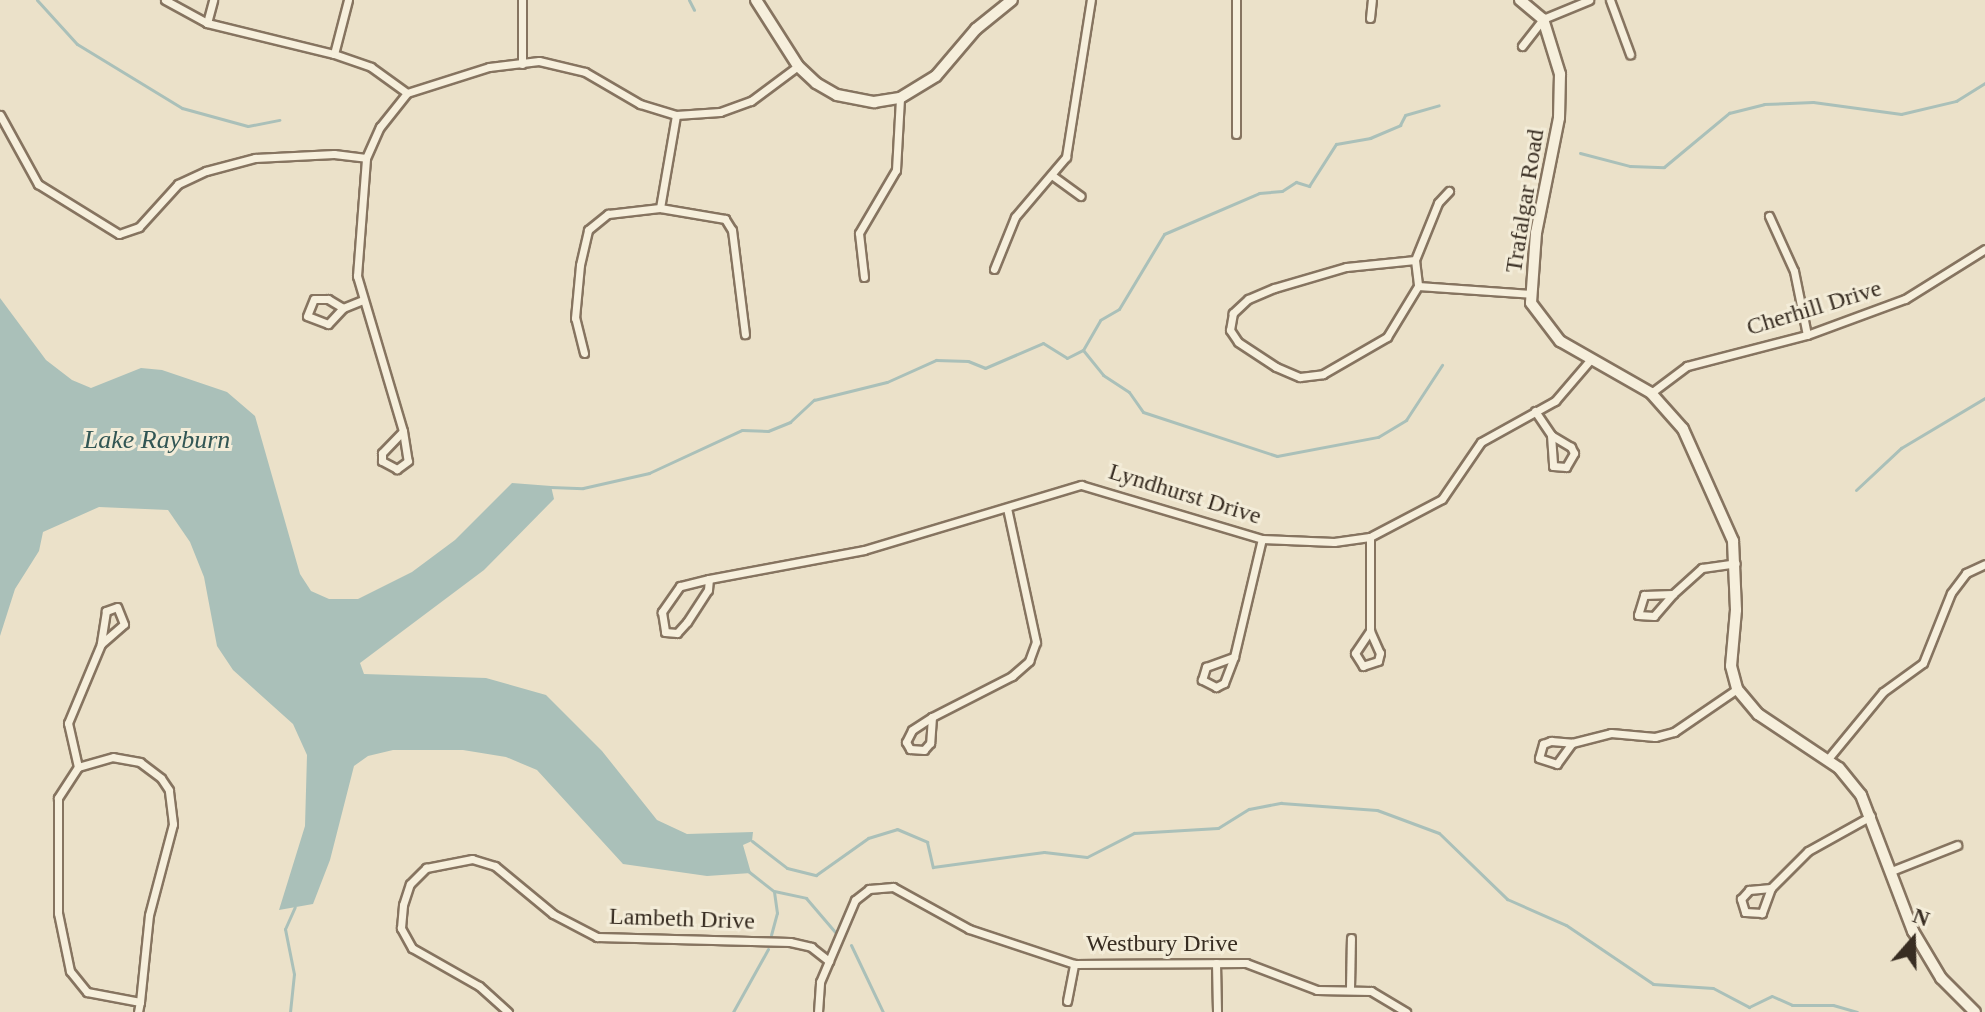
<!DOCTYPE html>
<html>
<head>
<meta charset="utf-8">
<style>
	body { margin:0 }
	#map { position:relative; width:1985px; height:1012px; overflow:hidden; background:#ebe1c9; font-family:Georgia,serif }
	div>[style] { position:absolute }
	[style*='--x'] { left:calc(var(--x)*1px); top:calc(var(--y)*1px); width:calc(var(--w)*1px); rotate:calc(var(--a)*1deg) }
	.water>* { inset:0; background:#aac0b9 }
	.stream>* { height:3px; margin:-1.5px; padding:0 1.5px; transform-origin:1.5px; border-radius:1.5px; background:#aac0b9 }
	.roads { filter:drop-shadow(2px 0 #867460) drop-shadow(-2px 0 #867460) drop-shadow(0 2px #867460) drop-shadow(0 -2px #867460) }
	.street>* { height:7px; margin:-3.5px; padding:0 3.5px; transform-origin:3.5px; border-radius:3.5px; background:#f6efdc }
	.secondary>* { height:10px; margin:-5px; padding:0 5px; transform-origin:5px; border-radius:5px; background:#f6efdc }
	span { translate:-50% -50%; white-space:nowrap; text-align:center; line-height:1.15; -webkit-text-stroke:6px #f3ecd8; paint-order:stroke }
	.street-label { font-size:24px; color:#382d22 }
	.water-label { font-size:26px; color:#325654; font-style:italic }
	.north { position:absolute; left:1873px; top:900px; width:80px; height:80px; -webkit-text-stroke:6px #f3ecd8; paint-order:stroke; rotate:20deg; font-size:22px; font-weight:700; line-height:32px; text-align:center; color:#382d22 }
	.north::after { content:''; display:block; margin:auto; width:28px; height:36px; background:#382d22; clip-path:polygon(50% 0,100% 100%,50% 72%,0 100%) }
</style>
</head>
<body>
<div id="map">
	<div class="water">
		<i style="clip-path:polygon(0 298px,46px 360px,72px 380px,91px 388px,141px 368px,162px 370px,227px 392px,255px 416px,300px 574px,311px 591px,329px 599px,358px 599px,412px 572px,455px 540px,512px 483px,551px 486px,554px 499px,484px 570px,360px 663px,364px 674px,486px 678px,546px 695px,602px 751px,657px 820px,687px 834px,753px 832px,752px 841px,743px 845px,751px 873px,707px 876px,623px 864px,537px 770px,506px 757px,463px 750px,393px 750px,368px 756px,354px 766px,330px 860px,313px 904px,279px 910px,305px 826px,307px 755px,293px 724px,233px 670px,217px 646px,204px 577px,190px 542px,168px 510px,99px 507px,43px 532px,39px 551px,15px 589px,0 636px)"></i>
	</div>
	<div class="stream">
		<i style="--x:37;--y:0;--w:59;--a:47.7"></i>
		<i style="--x:77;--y:44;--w:123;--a:31.4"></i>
		<i style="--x:182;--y:108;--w:68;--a:15.3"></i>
		<i style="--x:248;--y:126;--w:32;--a:-11"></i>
		<i style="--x:689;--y:0;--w:11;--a:63"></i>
		<i style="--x:1580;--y:153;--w:52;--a:14.6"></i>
		<i style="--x:1630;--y:166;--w:34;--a:2"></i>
		<i style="--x:1664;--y:167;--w:85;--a:-39.7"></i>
		<i style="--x:1729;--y:113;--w:36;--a:-14"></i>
		<i style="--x:1764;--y:104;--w:49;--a:-2.3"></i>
		<i style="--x:1813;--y:102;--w:89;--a:7.8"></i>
		<i style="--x:1901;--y:114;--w:57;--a:-13.3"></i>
		<i style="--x:1956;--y:101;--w:34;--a:-32"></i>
		<i style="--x:1083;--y:350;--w:32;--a:51"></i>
		<i style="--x:1103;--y:375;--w:31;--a:33"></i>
		<i style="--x:1129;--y:392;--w:24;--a:55"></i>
		<i style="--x:1143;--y:412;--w:141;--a:18.2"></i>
		<i style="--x:1277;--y:456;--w:103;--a:-10.7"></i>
		<i style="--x:1378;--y:437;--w:33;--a:-31"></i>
		<i style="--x:1406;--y:420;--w:66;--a:-56.8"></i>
		<i style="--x:550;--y:487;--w:33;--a:2"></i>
		<i style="--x:583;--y:488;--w:68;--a:-12.8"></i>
		<i style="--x:649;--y:473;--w:102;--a:-24.8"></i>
		<i style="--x:742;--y:430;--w:26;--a:2"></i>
		<i style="--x:768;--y:431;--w:24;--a:-22"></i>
		<i style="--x:790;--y:422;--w:33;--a:-43"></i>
		<i style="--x:814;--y:400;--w:75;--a:-13.9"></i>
		<i style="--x:887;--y:382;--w:54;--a:-24.2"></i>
		<i style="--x:936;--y:360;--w:32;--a:2"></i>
		<i style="--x:968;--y:361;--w:18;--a:22"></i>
		<i style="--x:985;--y:368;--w:63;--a:-23.3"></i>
		<i style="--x:1043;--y:343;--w:28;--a:32"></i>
		<i style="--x:1067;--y:358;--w:18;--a:-27"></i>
		<i style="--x:1083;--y:350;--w:34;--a:-60"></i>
		<i style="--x:1100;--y:320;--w:22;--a:-30"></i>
		<i style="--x:1119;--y:309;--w:87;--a:-59"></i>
		<i style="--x:1164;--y:234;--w:103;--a:-23.3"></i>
		<i style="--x:1259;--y:193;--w:23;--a:-5"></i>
		<i style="--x:1282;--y:191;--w:17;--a:-33"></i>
		<i style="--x:1296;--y:182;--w:14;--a:17"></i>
		<i style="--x:1309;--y:186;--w:50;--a:-57.3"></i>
		<i style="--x:1336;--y:144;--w:35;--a:-10"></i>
		<i style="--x:1370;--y:138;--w:33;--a:-23"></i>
		<i style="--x:1400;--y:125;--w:11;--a:-63"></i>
		<i style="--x:1405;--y:115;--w:35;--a:-16"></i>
		<i style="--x:1856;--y:490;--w:62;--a:-43"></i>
		<i style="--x:1901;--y:448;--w:98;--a:-30.8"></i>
		<i style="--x:752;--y:841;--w:44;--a:37.6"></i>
		<i style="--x:787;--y:868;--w:30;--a:14"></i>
		<i style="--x:816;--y:875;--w:64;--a:-35.4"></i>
		<i style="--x:868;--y:838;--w:30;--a:-17"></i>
		<i style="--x:897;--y:829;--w:33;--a:23"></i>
		<i style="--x:927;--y:842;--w:26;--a:77"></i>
		<i style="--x:933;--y:867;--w:112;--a:-7.7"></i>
		<i style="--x:1044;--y:852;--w:43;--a:6.6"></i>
		<i style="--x:1087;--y:857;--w:53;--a:-27.1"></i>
		<i style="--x:1134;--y:833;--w:84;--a:-3.4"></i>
		<i style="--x:1218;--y:828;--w:36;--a:-32"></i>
		<i style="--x:1249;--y:809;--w:33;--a:-11"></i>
		<i style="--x:1281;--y:803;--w:96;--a:4.2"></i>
		<i style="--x:1377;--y:810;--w:66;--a:20.4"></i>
		<i style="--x:1439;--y:833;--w:95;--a:44.1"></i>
		<i style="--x:1507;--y:899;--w:64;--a:23.8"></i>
		<i style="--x:1566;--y:925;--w:105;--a:34.1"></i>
		<i style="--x:1653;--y:984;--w:60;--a:3.8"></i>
		<i style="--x:1713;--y:988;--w:41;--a:27.8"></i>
		<i style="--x:1749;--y:1007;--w:25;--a:-26"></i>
		<i style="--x:1772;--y:996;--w:22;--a:24"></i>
		<i style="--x:1792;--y:1005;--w:41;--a:0"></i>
		<i style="--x:1833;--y:1005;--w:25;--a:16"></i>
		<i style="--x:748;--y:871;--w:33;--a:38"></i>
		<i style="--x:774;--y:891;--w:33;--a:12"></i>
		<i style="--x:806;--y:898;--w:46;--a:49.4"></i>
		<i style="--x:771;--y:935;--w:23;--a:-75"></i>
		<i style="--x:777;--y:913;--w:21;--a:-98"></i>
		<i style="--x:851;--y:945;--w:74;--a:64.5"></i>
		<i style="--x:290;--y:1012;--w:38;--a:-84"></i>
		<i style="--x:294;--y:974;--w:46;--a:-101.3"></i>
		<i style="--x:285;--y:929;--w:24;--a:-66"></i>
		<i style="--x:733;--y:1012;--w:72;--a:-60.9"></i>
	</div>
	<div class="roads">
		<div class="street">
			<i style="--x:165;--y:0;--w:48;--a:28.7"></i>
			<i style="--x:207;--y:23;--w:24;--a:-75"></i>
			<i style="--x:522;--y:0;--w:64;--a:90"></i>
			<i style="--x:1236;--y:0;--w:134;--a:90"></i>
			<i style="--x:1610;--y:0;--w:58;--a:69.7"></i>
			<i style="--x:1370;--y:18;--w:18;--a:-84"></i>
			<i style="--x:207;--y:23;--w:131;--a:13.7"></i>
			<i style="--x:334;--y:54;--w:39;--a:19"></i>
			<i style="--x:371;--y:67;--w:44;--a:35.8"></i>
			<i style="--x:1522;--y:46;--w:34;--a:-52"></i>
			<i style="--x:1543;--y:19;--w:50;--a:-22.4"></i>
			<i style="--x:334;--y:54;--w:56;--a:-75.5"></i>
			<i style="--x:0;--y:115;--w:79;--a:61.2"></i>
			<i style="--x:38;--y:184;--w:95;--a:31.7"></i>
			<i style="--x:119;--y:234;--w:21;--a:-19"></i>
			<i style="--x:139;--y:227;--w:58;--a:-47.8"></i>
			<i style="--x:178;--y:184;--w:31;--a:-25"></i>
			<i style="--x:206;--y:171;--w:51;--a:-14.9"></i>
			<i style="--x:255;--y:158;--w:79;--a:-2.9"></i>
			<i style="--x:334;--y:154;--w:32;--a:7"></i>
			<i style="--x:1053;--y:176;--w:34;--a:36"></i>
			<i style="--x:1449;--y:191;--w:16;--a:133"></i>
			<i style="--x:1438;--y:203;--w:61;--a:112"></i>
			<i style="--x:1415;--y:260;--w:26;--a:83"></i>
			<i style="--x:1418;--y:286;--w:113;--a:4"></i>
			<i style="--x:660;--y:208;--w:94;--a:-80.2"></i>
			<i style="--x:1769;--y:216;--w:60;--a:65.6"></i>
			<i style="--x:1794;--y:271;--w:65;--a:78.5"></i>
			<i style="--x:1415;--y:260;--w:69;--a:174.2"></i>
			<i style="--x:1346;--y:267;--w:75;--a:163.7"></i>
			<i style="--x:1274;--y:288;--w:28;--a:157"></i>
			<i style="--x:1248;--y:299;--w:21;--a:137"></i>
			<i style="--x:1233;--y:313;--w:17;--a:100"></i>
			<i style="--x:1230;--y:330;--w:14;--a:56"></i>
			<i style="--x:1238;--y:342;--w:45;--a:33.3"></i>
			<i style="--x:1276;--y:367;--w:26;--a:23"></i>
			<i style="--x:1300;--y:377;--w:23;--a:-7"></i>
			<i style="--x:1323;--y:374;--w:74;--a:-30"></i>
			<i style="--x:1387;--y:337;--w:60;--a:-58.7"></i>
			<i style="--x:994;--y:269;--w:56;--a:-68"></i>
			<i style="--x:1015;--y:217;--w:79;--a:-49.6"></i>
			<i style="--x:1066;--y:157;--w:159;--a:-81"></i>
			<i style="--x:864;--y:277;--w:44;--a:-96.5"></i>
			<i style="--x:859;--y:233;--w:73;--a:-59.6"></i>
			<i style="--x:896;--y:170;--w:72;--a:-86.8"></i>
			<i style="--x:343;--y:308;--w:22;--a:133"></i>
			<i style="--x:328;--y:324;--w:22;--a:-159"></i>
			<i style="--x:307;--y:316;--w:18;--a:-68"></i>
			<i style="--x:314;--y:299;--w:14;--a:0"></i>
			<i style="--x:328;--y:299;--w:17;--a:31"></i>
			<i style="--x:343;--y:308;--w:22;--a:-22"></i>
			<i style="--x:584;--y:353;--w:36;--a:-104"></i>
			<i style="--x:575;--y:318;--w:53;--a:-84.6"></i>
			<i style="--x:580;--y:265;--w:36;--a:-77"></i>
			<i style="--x:588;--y:230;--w:26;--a:-39"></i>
			<i style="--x:608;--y:214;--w:52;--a:-6.6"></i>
			<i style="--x:660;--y:208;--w:66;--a:9.6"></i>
			<i style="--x:725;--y:219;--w:13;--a:58"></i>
			<i style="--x:732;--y:230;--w:105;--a:82.9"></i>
			<i style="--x:1651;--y:393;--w:45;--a:-36.9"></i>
			<i style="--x:1687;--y:366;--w:124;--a:-14.5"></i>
			<i style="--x:1807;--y:335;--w:104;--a:-20.2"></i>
			<i style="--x:1905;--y:299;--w:94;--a:-32"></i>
			<i style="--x:1535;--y:411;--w:29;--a:56"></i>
			<i style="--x:1551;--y:435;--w:31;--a:86"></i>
			<i style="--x:1553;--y:466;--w:13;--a:4"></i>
			<i style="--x:1566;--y:467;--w:16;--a:-60"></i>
			<i style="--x:1574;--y:453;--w:7;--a:-117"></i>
			<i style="--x:1571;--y:447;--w:23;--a:-149"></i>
			<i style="--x:403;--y:431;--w:30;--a:81"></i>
			<i style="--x:408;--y:461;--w:14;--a:144"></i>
			<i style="--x:397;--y:469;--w:17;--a:-152"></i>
			<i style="--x:382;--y:461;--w:8;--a:-90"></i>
			<i style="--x:382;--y:453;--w:30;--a:-46"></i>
			<i style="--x:403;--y:431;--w:162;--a:-106.5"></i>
			<i style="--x:357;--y:276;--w:118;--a:-85.6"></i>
			<i style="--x:366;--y:158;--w:34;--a:-66"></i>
			<i style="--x:380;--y:127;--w:43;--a:-51.5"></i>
			<i style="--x:407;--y:93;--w:86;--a:-17.6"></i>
			<i style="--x:489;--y:67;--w:50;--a:-6.8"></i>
			<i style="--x:539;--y:61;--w:47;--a:13.4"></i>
			<i style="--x:585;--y:72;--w:64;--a:30.2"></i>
			<i style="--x:640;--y:104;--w:38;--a:17"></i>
			<i style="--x:676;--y:115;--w:44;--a:-3.9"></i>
			<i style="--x:720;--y:112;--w:33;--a:-20"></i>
			<i style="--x:751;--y:101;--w:59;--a:-36.7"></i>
			<i style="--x:709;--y:579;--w:30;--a:166"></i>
			<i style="--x:680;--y:586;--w:32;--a:125"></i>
			<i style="--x:662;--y:612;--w:20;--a:81"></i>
			<i style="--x:665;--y:632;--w:12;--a:5"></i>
			<i style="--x:677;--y:633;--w:15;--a:-48"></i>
			<i style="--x:687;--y:622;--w:38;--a:-57"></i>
			<i style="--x:708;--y:590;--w:11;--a:-85"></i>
			<i style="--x:709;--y:579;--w:158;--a:-10.6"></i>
			<i style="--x:864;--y:550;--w:227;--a:-16.7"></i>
			<i style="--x:1081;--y:485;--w:189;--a:16.6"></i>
			<i style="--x:1262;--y:539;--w:72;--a:2.4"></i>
			<i style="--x:1334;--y:542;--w:36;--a:-8"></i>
			<i style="--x:1370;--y:537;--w:81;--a:-27.8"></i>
			<i style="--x:1442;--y:499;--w:69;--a:-55.6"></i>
			<i style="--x:1481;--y:442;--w:85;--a:-29"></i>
			<i style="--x:1555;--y:401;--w:55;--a:-49.4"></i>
			<i style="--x:1673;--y:594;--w:29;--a:131"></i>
			<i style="--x:1654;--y:616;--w:16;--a:-176"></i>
			<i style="--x:1638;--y:615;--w:21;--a:-73"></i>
			<i style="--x:1644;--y:595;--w:29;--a:-2"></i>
			<i style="--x:1673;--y:594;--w:39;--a:-42"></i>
			<i style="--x:1702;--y:568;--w:34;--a:-8"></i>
			<i style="--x:1370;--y:631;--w:24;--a:66"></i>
			<i style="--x:1380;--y:653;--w:8;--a:104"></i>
			<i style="--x:1378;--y:661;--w:16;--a:162"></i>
			<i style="--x:1363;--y:666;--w:15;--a:-122"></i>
			<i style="--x:1355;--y:653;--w:27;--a:-56"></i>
			<i style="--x:1370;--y:631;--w:94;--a:-90"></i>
			<i style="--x:1234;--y:657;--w:28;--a:111"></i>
			<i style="--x:1224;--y:683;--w:9;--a:153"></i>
			<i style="--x:1216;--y:687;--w:16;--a:-153"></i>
			<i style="--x:1202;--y:680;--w:14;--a:-73"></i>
			<i style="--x:1206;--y:667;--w:30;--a:-20"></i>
			<i style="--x:1234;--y:657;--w:121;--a:-76.7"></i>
			<i style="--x:932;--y:717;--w:26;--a:94"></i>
			<i style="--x:930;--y:743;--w:9;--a:131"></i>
			<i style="--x:924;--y:750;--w:14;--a:-176"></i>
			<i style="--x:910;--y:749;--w:8;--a:-120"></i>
			<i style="--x:906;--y:742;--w:13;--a:-63"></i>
			<i style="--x:912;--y:730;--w:24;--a:-33"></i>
			<i style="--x:932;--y:717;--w:90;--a:-27.1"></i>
			<i style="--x:1012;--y:676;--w:23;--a:-41"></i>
			<i style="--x:1029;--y:661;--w:20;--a:-70"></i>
			<i style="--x:1036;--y:642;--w:137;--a:-102.2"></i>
			<i style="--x:1572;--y:743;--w:26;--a:126"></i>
			<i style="--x:1557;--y:764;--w:19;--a:-162"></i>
			<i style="--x:1539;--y:758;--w:15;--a:-74"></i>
			<i style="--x:1543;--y:744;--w:9;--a:-21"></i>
			<i style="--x:1551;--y:741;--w:21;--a:5"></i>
			<i style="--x:1572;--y:743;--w:40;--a:-14.4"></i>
			<i style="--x:1611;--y:733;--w:44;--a:5.2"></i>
			<i style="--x:1655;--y:737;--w:20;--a:-15"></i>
			<i style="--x:1674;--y:732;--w:76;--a:-34.3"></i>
			<i style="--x:1827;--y:760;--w:88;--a:-50.5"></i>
			<i style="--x:1883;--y:692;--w:49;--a:-35.9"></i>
			<i style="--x:1923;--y:663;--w:75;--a:-68.2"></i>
			<i style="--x:1951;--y:593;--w:25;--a:-53"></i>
			<i style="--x:1966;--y:573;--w:21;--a:-25"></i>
			<i style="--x:78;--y:767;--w:45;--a:-102.8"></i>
			<i style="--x:68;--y:723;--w:86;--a:-67.3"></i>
			<i style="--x:101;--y:644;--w:30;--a:-41"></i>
			<i style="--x:124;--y:624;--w:18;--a:-112"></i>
			<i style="--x:117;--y:607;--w:12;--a:160"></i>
			<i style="--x:106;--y:611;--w:33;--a:99"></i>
			<i style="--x:1894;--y:870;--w:68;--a:-21.6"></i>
			<i style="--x:1771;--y:888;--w:27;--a:110"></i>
			<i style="--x:1762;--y:913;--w:17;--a:-177"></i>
			<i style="--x:1745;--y:912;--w:14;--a:-107"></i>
			<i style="--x:1741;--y:899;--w:12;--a:-48"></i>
			<i style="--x:1749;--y:890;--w:22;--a:-5"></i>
			<i style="--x:1771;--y:888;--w:52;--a:-45"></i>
			<i style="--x:1808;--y:851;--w:72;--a:-29.1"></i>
			<i style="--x:1216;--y:963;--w:49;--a:88.8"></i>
			<i style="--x:1350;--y:988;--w:50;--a:-88.9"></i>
			<i style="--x:1067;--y:1001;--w:38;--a:-79"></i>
			<i style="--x:138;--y:1012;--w:10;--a:-79"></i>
			<i style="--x:140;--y:1002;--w:87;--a:-84.1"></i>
			<i style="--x:149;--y:915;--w:94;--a:-75.2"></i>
			<i style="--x:173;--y:824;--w:34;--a:-97"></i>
			<i style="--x:169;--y:790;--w:14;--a:-124"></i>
			<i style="--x:161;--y:778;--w:26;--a:-143"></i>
			<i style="--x:140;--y:762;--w:27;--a:-170"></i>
			<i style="--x:113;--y:757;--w:36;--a:164"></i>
			<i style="--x:78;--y:767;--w:37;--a:123"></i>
			<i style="--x:58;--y:798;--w:115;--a:90"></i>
			<i style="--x:58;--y:913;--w:59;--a:78.3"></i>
			<i style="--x:70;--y:971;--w:27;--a:51"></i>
			<i style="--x:87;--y:992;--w:54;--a:10.7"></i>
			<i style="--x:508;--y:1012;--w:39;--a:-138"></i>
			<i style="--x:479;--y:986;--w:77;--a:-150.4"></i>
			<i style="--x:412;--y:948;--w:23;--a:-119"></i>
			<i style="--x:401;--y:928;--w:23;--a:-85"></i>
			<i style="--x:403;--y:905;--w:22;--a:-72"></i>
			<i style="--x:410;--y:884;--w:23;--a:-45"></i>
			<i style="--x:426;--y:868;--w:47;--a:-11.1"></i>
			<i style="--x:472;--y:859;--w:24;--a:17"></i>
			<i style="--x:495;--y:866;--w:75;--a:39.6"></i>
			<i style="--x:553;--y:914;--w:50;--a:27.6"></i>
			<i style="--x:597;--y:937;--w:193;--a:1.5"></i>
			<i style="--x:790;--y:942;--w:22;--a:13"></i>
			<i style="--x:811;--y:947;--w:23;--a:38"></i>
			<i style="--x:818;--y:1012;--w:30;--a:-86"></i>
			<i style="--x:820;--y:982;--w:89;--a:-66.9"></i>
			<i style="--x:855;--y:900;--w:18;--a:-38"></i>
			<i style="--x:869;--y:889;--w:24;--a:-5"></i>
			<i style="--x:893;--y:887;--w:87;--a:28.9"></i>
			<i style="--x:969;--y:929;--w:111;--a:18.4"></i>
			<i style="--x:1074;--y:964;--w:172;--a:-0.3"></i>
			<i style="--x:1246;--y:963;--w:76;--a:20.8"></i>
			<i style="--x:1317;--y:990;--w:54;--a:1.1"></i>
			<i style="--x:1371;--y:991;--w:41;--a:31"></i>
		</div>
		<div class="secondary">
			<i style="--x:756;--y:0;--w:78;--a:57.5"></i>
			<i style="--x:798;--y:66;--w:25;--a:43"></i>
			<i style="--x:816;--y:83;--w:24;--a:30"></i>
			<i style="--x:837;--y:95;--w:38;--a:11"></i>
			<i style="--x:874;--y:102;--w:26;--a:-9"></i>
			<i style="--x:900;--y:98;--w:42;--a:-31.4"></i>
			<i style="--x:936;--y:76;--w:62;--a:-49.6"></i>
			<i style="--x:976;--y:29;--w:46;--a:-38.9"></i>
			<i style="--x:1520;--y:0;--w:30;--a:40"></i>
			<i style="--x:1543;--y:19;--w:58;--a:72.8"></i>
			<i style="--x:1560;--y:74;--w:44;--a:91.3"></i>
			<i style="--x:1559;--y:118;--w:117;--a:101.3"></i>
			<i style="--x:1536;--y:233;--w:70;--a:94.1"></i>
			<i style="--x:1531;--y:303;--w:48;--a:52.7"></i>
			<i style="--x:1560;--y:341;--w:105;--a:29.7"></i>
			<i style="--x:1651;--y:393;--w:48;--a:48.4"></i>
			<i style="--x:1683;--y:429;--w:123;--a:65.9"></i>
			<i style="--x:1733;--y:541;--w:69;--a:87.5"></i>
			<i style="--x:1736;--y:610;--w:56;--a:95.1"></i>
			<i style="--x:1731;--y:666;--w:24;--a:75"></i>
			<i style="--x:1737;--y:689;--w:33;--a:50"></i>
			<i style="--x:1758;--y:714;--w:97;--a:33.7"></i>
			<i style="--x:1839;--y:768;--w:35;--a:51"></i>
			<i style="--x:1861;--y:795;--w:146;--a:69.1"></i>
			<i style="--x:1913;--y:931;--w:55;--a:59.2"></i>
			<i style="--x:1941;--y:978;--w:48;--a:45"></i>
		</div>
	</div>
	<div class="street-label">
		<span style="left:1525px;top:201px;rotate:-81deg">Trafalgar Road</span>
		<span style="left:1814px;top:308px;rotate:-17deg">Cherhill Drive</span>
		<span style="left:1185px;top:494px;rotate:17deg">Lyndhurst Drive</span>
		<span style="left:682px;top:919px;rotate:2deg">Lambeth Drive</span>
		<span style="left:1162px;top:944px">Westbury Drive</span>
	</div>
	<div class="water-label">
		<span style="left:157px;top:440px">Lake Rayburn</span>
	</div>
	<div class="north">N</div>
</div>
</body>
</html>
